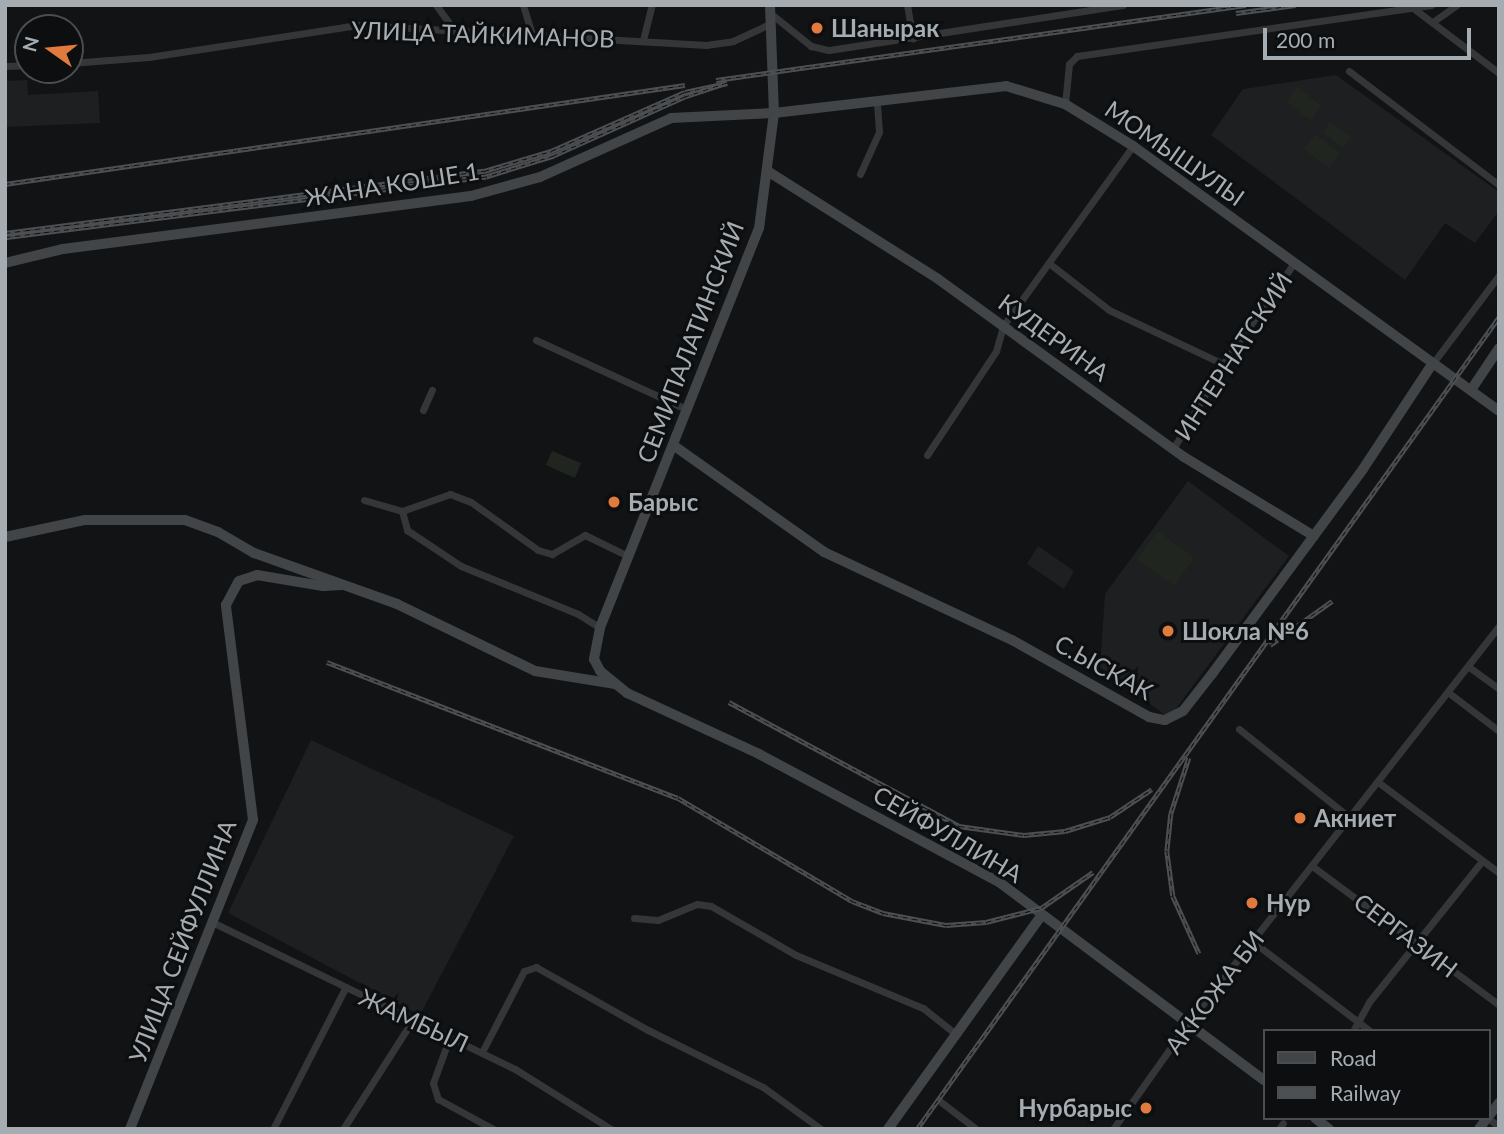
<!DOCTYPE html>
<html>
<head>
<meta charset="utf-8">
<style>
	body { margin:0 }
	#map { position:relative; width:1504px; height:1134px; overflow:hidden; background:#121314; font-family:Lato,sans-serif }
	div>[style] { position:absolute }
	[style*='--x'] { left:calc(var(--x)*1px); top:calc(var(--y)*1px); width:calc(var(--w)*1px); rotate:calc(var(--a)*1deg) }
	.built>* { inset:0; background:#1e1f21 }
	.green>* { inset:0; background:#20261f }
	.street>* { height:7px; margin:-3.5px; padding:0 3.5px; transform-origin:3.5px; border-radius:3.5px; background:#343638 }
	.secondary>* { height:10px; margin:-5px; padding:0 5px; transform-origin:5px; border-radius:5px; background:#424548 }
	.rail>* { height:4.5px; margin-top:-2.25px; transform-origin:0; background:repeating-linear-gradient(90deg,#0d0e0f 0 5px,#4d5053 0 10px); box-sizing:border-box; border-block:2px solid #4d5053 }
	.dots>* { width:19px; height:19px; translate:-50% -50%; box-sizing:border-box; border:4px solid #0d0e0f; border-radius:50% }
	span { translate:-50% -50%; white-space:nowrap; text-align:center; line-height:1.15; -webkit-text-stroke:6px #0d0e0f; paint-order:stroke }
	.poi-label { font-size:24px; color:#a5adb3; font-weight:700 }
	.left { translate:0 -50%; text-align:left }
	.right { translate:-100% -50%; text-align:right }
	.street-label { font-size:24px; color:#a5adb3 }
	.frame { position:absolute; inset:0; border:7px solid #a5adb3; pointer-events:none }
	.legend { position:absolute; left:1263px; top:1029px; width:228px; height:91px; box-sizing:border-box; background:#0d0e0f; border:2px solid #4a4e51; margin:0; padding:9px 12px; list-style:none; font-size:21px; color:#a5adb3 }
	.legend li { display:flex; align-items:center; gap:14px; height:35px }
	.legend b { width:35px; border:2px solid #4a4e51 }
	.north { position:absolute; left:14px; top:14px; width:70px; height:70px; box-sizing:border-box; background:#0d0e0f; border:2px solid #4a4e51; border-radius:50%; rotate:285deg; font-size:19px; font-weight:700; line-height:28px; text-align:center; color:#a5adb3 }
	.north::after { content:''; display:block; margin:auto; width:24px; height:32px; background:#e07a3e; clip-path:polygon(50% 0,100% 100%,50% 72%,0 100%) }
	.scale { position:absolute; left:1263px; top:28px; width:208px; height:32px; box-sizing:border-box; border:4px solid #a5adb3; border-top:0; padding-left:9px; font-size:21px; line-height:24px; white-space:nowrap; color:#a5adb3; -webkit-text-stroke:5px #0d0e0f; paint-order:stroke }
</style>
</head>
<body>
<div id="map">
	<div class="built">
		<i style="clip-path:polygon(1336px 75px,1499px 192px,1499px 211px,1475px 243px,1445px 223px,1405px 280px,1211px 135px,1243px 89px)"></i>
		<i style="clip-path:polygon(27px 80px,28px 95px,98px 91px,100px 123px,5px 127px,5px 81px)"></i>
		<i style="clip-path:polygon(1188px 481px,1289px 556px,1169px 718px,1100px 667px,1105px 594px)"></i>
		<i style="clip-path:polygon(1038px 546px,1074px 571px,1064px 589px,1027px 564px)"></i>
		<i style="clip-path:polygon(311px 740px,514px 836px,420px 1015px,228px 913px)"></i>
	</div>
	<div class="green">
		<i style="clip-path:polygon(1297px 87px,1322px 106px,1311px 120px,1286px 102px)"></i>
		<i style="clip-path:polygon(1330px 122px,1351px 137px,1343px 148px,1323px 132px)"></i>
		<i style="clip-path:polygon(1315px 134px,1340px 153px,1329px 168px,1304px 149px)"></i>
		<i style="clip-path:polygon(552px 451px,581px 463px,575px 478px,546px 465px)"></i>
		<i style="clip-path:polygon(1158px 531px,1194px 558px,1174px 586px,1137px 559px)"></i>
	</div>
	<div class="street">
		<i style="--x:436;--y:5;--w:27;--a:54"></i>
		<i style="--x:523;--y:5;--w:30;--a:73"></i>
		<i style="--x:907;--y:5;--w:34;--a:80"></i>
		<i style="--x:1413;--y:8;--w:108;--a:37.1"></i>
		<i style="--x:770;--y:13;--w:53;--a:38.8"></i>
		<i style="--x:811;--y:46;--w:18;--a:13"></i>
		<i style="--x:829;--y:50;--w:297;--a:-8.7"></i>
		<i style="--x:1434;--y:21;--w:28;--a:-35"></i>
		<i style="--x:643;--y:40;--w:36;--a:-76"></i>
		<i style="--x:70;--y:63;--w:79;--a:-4.3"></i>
		<i style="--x:149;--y:57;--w:211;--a:-8.7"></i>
		<i style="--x:358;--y:25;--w:349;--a:3.3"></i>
		<i style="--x:706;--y:45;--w:27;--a:-8"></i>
		<i style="--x:733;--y:41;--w:40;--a:-25"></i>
		<i style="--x:5;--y:66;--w:23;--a:-2"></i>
		<i style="--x:1349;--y:71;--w:188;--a:37.2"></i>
		<i style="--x:1065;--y:104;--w:40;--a:-84.3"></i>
		<i style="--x:1069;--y:64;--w:11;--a:-45"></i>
		<i style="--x:1077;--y:56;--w:358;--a:-8.2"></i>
		<i style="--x:860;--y:174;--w:46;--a:-65.7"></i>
		<i style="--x:879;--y:132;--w:32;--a:-94"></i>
		<i style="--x:1050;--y:264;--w:75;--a:37.9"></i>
		<i style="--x:1109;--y:310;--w:126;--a:25.3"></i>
		<i style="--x:536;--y:340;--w:167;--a:24.7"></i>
		<i style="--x:1433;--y:363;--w:110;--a:-53.1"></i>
		<i style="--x:423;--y:410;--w:22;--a:-66"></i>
		<i style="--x:1173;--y:449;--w:99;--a:-59.5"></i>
		<i style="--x:1223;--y:364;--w:123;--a:-54.9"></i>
		<i style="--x:927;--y:455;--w:125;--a:-56.4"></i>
		<i style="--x:996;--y:351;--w:26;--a:-74"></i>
		<i style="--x:1003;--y:326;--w:222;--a:-54.2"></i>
		<i style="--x:364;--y:500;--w:40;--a:16"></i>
		<i style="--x:402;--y:511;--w:51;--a:-19.5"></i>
		<i style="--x:450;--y:494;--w:22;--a:21"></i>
		<i style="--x:471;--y:502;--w:82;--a:35.6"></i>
		<i style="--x:538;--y:550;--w:15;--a:16"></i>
		<i style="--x:552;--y:554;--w:38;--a:-30"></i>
		<i style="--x:585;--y:535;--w:48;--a:26"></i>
		<i style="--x:402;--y:511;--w:20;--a:75"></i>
		<i style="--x:407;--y:530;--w:65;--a:33.7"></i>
		<i style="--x:461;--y:566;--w:126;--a:22.3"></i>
		<i style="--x:578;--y:614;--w:26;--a:32"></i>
		<i style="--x:1469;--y:667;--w:37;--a:36"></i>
		<i style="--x:1449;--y:693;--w:63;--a:37.2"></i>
		<i style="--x:1239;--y:729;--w:142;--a:38.7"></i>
		<i style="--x:1378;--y:782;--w:151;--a:36.9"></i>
		<i style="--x:1312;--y:866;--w:233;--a:36.6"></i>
		<i style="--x:634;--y:918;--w:24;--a:5"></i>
		<i style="--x:658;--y:920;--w:42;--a:-22.3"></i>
		<i style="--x:697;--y:904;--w:14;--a:8"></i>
		<i style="--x:711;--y:906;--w:98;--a:30"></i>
		<i style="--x:796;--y:955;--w:138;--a:22.7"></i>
		<i style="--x:923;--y:1008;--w:43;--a:38.5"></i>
		<i style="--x:212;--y:922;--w:337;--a:25.9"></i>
		<i style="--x:515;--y:1069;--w:113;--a:32"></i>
		<i style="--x:1252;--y:941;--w:148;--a:37.3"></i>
		<i style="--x:1353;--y:1031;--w:33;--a:-61"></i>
		<i style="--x:1369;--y:1002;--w:181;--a:-51.3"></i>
		<i style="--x:449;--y:1039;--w:47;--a:110"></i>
		<i style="--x:433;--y:1083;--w:17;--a:73"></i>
		<i style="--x:438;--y:1099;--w:63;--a:28.6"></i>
		<i style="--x:482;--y:1052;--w:91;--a:-62.6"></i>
		<i style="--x:524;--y:971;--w:13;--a:-18"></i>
		<i style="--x:536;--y:967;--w:129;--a:29.4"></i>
		<i style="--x:648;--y:1030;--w:128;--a:26.4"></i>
		<i style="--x:763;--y:1087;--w:72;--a:35.9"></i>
		<i style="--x:941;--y:1102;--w:44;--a:37.6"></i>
		<i style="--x:1488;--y:1118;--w:14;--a:39"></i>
		<i style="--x:273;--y:1129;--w:158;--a:-62.9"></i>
		<i style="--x:343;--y:1129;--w:128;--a:-57.4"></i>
		<i style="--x:1113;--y:1129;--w:130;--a:-54.7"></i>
		<i style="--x:1188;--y:1023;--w:504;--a:-51.93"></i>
		<i style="--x:1279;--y:1129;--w:7;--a:-56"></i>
	</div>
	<div class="secondary">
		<i style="--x:770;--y:5;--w:108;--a:87.9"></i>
		<i style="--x:774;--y:113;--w:116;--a:97.4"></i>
		<i style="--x:759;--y:228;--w:430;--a:111.7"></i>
		<i style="--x:600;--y:628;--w:32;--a:101"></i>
		<i style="--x:594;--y:659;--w:13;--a:63"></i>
		<i style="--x:600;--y:671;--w:35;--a:39"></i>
		<i style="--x:627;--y:693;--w:145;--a:24.8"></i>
		<i style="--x:759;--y:754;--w:272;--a:28.1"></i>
		<i style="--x:999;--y:882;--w:331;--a:36.8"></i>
		<i style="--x:769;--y:172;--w:200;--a:32.3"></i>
		<i style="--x:938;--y:279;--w:304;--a:35.9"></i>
		<i style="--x:1184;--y:457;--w:152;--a:31.3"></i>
		<i style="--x:5;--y:263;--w:60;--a:-13.6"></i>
		<i style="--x:63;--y:249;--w:411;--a:-7.4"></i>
		<i style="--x:471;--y:196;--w:72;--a:-15.4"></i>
		<i style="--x:540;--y:177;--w:144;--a:-24.2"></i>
		<i style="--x:671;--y:118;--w:103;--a:-2.8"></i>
		<i style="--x:774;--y:113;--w:234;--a:-6.6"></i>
		<i style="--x:1006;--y:86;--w:62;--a:17"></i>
		<i style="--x:1065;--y:104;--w:80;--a:31.7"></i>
		<i style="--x:1133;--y:146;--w:452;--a:35.9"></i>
		<i style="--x:1471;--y:390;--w:50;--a:-56.3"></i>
		<i style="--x:673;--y:445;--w:185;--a:35.3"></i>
		<i style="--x:824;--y:552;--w:208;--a:25.1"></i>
		<i style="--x:1012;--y:640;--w:157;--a:29.3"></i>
		<i style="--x:1149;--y:717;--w:16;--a:11"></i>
		<i style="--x:1165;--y:720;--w:20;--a:-27"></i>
		<i style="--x:1183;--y:711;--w:47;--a:-51.9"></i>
		<i style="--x:1212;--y:674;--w:255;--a:-53.6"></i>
		<i style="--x:1363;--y:469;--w:127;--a:-56.6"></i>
		<i style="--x:5;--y:537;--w:82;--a:-12"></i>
		<i style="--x:85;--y:520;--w:100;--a:0"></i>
		<i style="--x:185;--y:520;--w:35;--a:20"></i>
		<i style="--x:218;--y:532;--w:42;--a:30.3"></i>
		<i style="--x:254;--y:553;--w:152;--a:19.6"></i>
		<i style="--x:397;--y:604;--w:153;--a:25.9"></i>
		<i style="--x:535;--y:671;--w:80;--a:9.3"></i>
		<i style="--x:1488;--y:1117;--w:18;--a:-52"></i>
		<i style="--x:1315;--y:1118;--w:18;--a:38"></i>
		<i style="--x:130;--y:1129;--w:333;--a:-68.3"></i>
		<i style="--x:253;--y:820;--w:217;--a:-97.2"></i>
		<i style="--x:226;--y:605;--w:27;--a:-62"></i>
		<i style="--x:239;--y:581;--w:19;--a:-18"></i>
		<i style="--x:257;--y:575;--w:67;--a:9.5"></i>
		<i style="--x:323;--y:586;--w:19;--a:-3"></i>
		<i style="--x:888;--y:1129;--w:262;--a:-54.3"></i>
		<i style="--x:1479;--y:1129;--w:14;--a:-54"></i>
	</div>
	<div class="rail">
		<i style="--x:1236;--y:13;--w:60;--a:-7.7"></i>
		<i style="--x:716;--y:80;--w:535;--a:-8.05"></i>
		<i style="--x:5;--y:184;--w:687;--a:-8.28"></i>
		<i style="--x:5;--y:233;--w:483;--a:-7.4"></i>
		<i style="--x:484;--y:171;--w:70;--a:-16.6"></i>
		<i style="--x:551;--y:151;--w:146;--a:-23.8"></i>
		<i style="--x:685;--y:92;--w:43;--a:-12.1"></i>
		<i style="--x:727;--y:83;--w:44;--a:161.6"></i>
		<i style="--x:685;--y:97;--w:144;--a:155.8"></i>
		<i style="--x:554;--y:156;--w:71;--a:162.8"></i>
		<i style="--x:486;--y:177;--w:485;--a:172.8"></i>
		<i style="--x:1270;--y:645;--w:76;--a:-35.4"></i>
		<i style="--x:327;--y:662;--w:376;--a:21.2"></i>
		<i style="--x:678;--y:798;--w:202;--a:30.6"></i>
		<i style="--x:852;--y:901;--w:33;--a:21"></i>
		<i style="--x:883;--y:913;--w:64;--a:10.8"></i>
		<i style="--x:946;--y:925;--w:40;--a:-4.3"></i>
		<i style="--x:986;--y:922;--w:57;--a:-14.3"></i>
		<i style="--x:1041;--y:908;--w:63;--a:-34.7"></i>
		<i style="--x:729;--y:702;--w:261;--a:28.3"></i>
		<i style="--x:959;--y:826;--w:66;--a:7.9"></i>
		<i style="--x:1024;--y:835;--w:41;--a:-5.6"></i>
		<i style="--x:1065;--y:831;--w:47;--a:-17.3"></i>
		<i style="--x:1110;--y:817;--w:50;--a:-33.7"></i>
		<i style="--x:1189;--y:758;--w:59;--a:107.8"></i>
		<i style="--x:1171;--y:814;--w:37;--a:96"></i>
		<i style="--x:1167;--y:851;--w:45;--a:82.4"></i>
		<i style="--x:1173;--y:896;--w:63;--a:65.5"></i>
		<i style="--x:917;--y:1129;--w:999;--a:-54.37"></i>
	</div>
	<div class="dots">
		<i style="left:817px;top:28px;background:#e07a3e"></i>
		<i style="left:614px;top:502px;background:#e07a3e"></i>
		<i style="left:1168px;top:631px;background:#e07a3e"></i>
		<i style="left:1300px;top:818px;background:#e07a3e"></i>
		<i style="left:1252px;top:903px;background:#e07a3e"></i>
		<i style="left:1146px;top:1108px;background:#e07a3e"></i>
	</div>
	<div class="poi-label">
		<span class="left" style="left:831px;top:28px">Шанырак</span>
		<span class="left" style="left:628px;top:502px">Барыс</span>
		<span class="left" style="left:1182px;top:631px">Шокла №6</span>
		<span class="left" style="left:1314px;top:818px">Акниет</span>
		<span class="left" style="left:1266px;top:903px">Нур</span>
		<span class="right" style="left:1132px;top:1108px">Нурбарыс</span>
	</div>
	<div class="street-label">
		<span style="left:483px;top:34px;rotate:2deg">УЛИЦА ТАЙКИМАНОВ</span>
		<span style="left:1175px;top:153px;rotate:35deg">МОМЫШУЛЫ</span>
		<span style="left:392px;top:184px;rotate:-9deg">ЖАНА КОШЕ 1</span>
		<span style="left:1054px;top:337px;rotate:36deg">КУДЕРИНА</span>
		<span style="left:690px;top:342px;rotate:-69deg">СЕМИПАЛАТИНСКИЙ</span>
		<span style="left:1233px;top:356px;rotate:-57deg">ИНТЕРНАТСКИЙ</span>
		<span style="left:1104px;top:667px;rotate:29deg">С.ЫСКАК</span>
		<span style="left:948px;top:834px;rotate:30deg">СЕЙФУЛЛИНА</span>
		<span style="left:1406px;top:935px;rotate:37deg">СЕРГАЗИН</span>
		<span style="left:182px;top:941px;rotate:-69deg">УЛИЦА СЕЙФУЛЛИНА</span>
		<span style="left:1214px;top:992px;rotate:-53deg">АККОЖА БИ</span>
		<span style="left:414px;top:1020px;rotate:25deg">ЖАМБЫЛ</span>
	</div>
	<div class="frame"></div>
	<ul class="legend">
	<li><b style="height:9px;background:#424548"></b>Road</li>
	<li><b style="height:9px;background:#4d5053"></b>Railway</li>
	</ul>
	<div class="north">N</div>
	<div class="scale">200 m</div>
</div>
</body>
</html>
